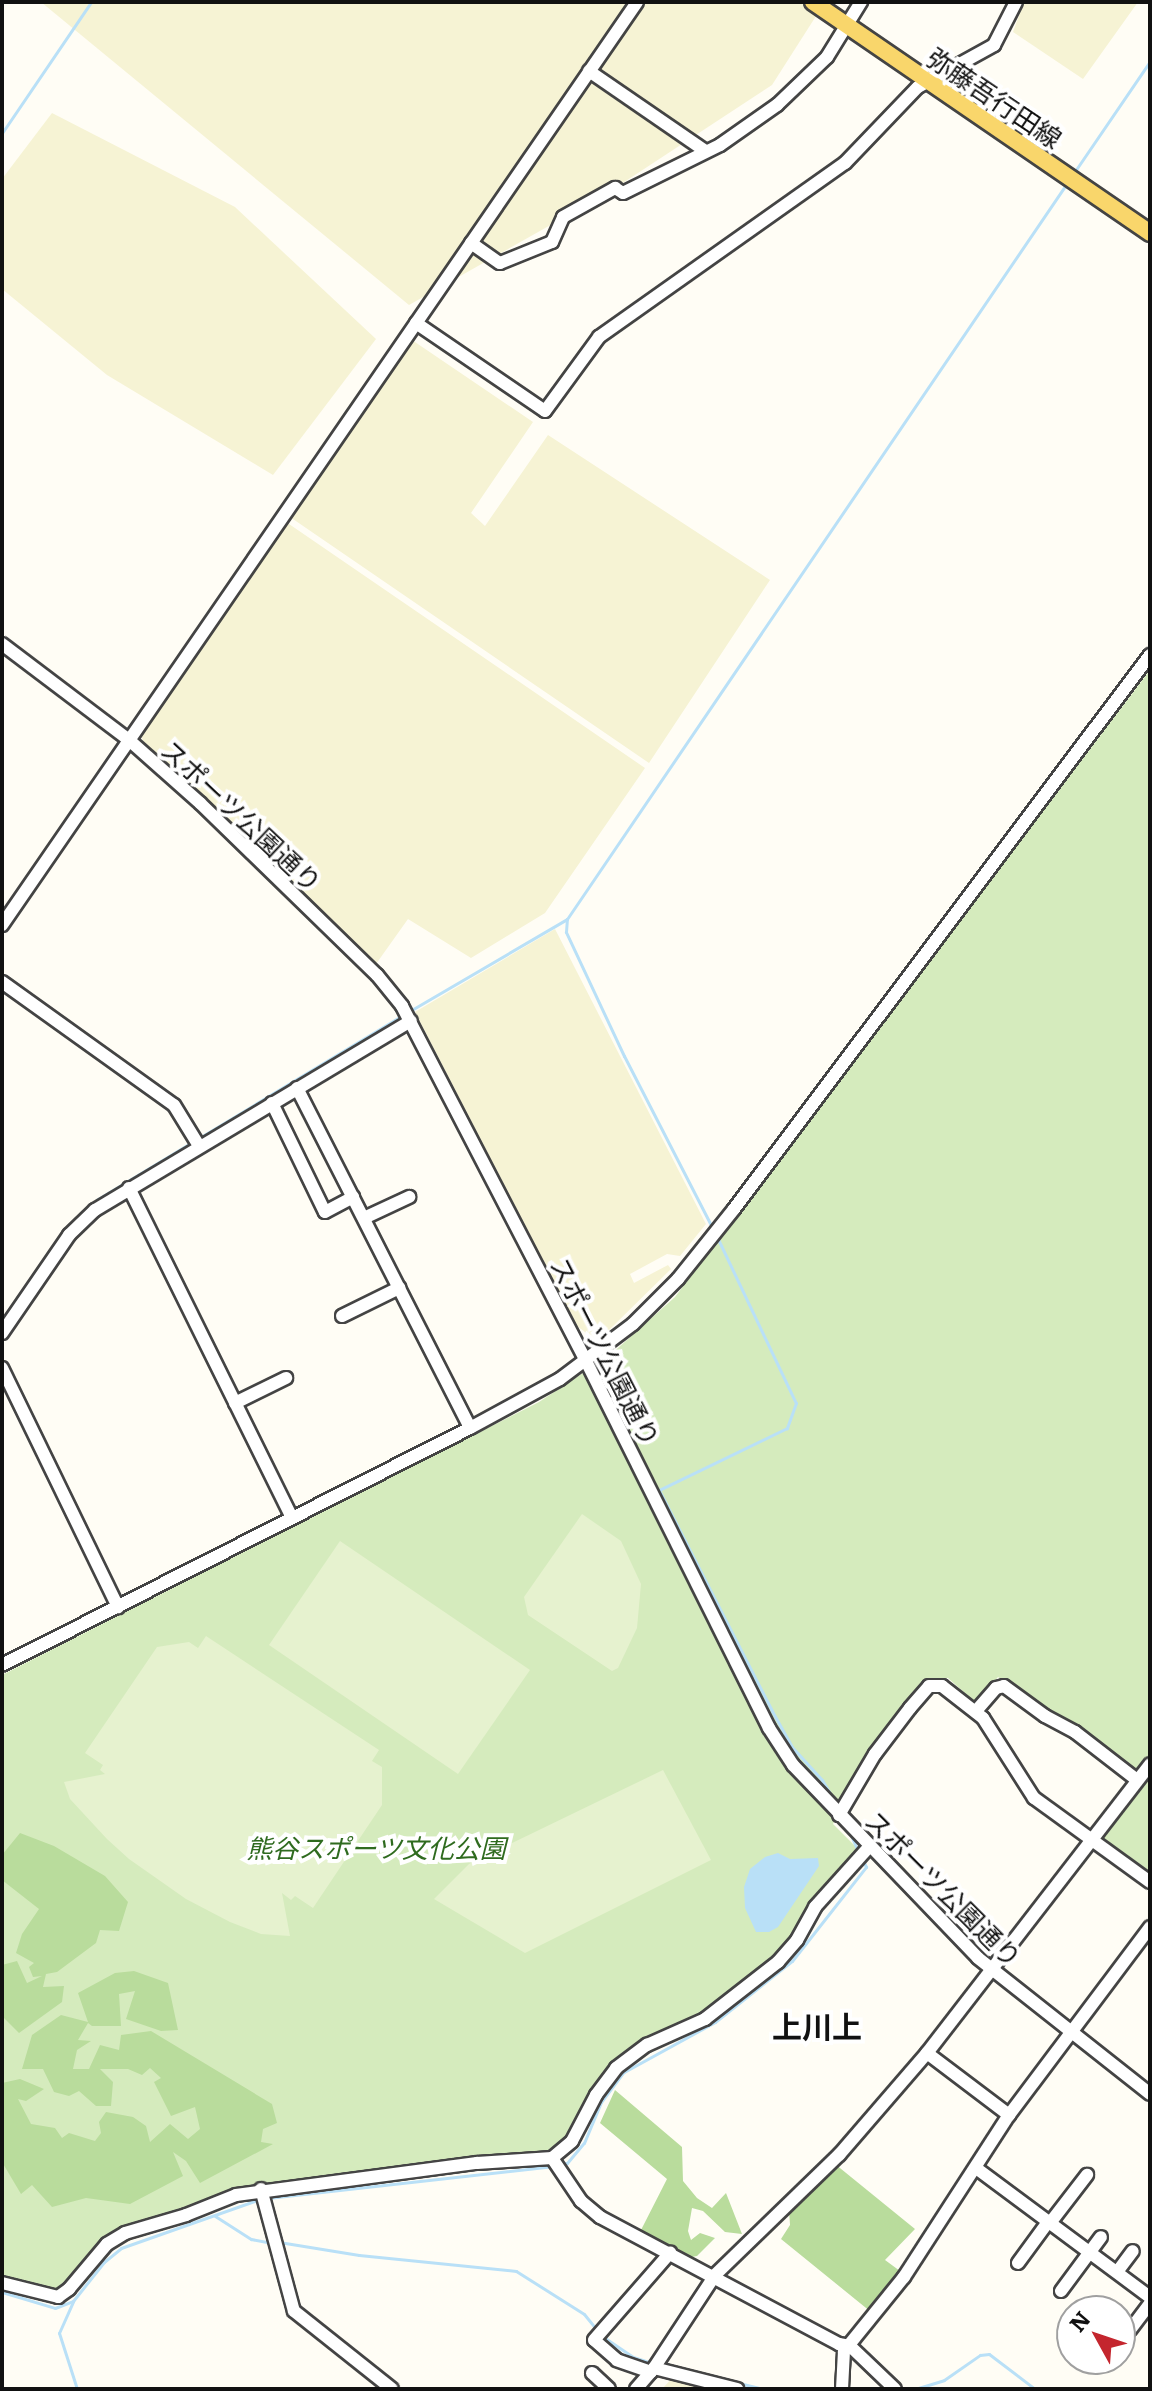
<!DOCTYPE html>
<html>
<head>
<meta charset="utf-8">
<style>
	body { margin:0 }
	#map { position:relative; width:1152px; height:2391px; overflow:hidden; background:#fffdf5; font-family:Literata,"Noto Sans JP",serif }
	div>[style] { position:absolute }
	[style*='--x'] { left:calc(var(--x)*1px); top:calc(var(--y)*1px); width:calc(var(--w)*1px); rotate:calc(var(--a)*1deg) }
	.farmland>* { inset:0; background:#f6f3d4 }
	.green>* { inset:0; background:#d5ebbd }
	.forest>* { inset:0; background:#b9dc9c }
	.pitch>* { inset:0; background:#e6f2cf }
	.water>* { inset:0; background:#b9e0f7 }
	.stream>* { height:3px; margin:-1.5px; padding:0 1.5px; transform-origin:1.5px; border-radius:1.5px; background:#b9e0f7 }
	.roads { filter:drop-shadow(2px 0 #444) drop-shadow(-2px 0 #444) drop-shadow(0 2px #444) drop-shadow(0 -2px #444) }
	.minor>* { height:12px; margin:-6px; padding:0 6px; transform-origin:6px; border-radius:6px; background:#fff }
	.major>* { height:16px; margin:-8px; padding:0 8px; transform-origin:8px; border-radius:8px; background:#f9d66b }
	span { translate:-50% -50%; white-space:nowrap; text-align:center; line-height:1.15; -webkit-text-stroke:8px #fff; paint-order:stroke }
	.street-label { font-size:26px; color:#111 }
	.park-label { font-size:26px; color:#2f6b1f; font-style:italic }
	.quarter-label { font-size:30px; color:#111; font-weight:700 }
	.frame { position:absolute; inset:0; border:4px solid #111; pointer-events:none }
	.north { position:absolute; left:1056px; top:2295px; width:80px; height:80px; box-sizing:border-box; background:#fff; border:2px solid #a0a0a0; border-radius:50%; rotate:310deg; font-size:22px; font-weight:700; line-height:32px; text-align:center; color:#111 }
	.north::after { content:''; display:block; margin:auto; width:28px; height:36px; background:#c4262e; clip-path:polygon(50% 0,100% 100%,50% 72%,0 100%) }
</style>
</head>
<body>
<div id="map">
	<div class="farmland">
		<i style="clip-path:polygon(41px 2px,825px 2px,772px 85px,609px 192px,409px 305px)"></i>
		<i style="clip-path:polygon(1024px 2px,1138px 2px,1083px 79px,1013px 32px)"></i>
		<i style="clip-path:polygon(52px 113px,235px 207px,376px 339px,273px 475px,107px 375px,2px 289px,2px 179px)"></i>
		<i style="clip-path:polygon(412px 340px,533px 422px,471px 513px,485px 526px,548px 435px,770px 580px,649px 763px,290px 517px)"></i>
		<i style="clip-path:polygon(289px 524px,645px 768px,545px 913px,471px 958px,408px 919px,376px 964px,144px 744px,140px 732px,284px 525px)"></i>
		<i style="clip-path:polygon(555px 929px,706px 1224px,680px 1256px,667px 1254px,630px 1274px,634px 1283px,668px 1265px,671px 1269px,608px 1331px,589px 1335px,577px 1326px,415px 1012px)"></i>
		<i style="clip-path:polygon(675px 2375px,733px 2389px,662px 2389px)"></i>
	</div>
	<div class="green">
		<i style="clip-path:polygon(1150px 670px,1150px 1876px,1099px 1837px,1144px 1776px,998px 1677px,976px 1703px,948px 1678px,934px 1679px,872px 1751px,833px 1824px,859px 1850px,815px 1898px,787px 1945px,697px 2018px,613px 2064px,594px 2087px,567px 2142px,558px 2148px,548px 2153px,274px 2182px,242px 2189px,117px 2231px,53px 2292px,2px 2277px,2px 1675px,539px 1402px,609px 1356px,675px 1297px)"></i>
	</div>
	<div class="forest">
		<i style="clip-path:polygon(20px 1833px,54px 1846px,105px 1876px,128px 1902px,119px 1931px,100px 1930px,96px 1943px,57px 1972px,46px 1974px,43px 1987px,64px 1986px,62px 2002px,19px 2033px,4px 2018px,2px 1965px,17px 1961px,27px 1983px,42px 1976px,33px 1977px,29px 1967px,34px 1963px,16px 1953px,22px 1934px,39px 1909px,2px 1880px,2px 1855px)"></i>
		<i style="clip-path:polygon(134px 1971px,168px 1983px,178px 2030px,161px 2031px,126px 2019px,135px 1991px,119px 1994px,121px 2026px,92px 2026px,88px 2023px,78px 2040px,91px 2041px,77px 2050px,73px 2069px,89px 2069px,100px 2045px,119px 2050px,121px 2035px,151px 2031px,272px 2104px,277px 2123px,263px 2129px,261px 2142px,273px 2144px,200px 2183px,186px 2161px,173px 2152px,183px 2176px,130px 2204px,86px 2198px,52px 2207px,32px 2185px,21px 2194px,2px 2162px,2px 2083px,20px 2079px,44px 2089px,26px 2101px,18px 2099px,31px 2124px,55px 2128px,62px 2138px,69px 2133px,95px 2141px,101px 2133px,99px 2122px,106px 2112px,133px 2117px,146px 2126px,150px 2142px,170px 2124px,188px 2139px,200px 2129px,195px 2107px,171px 2116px,154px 2082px,161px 2078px,150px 2068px,142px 2075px,128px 2069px,100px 2069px,113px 2082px,111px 2106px,96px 2106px,79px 2091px,69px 2096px,54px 2092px,43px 2069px,22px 2069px,32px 2035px,61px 2015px,88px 2022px,78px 1993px,115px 1973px)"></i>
		<i style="clip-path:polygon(615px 2090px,682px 2147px,683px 2181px,697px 2198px,712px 2208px,726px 2193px,742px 2234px,725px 2232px,703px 2211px,692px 2208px,688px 2231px,691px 2240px,700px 2233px,715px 2238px,697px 2256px,686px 2258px,641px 2230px,667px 2179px,600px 2123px)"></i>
		<i style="clip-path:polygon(835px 2164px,915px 2229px,885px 2260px,900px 2271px,871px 2312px,781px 2239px,790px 2225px,789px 2210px)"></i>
	</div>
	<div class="pitch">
		<i style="clip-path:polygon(582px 1514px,621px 1541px,641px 1584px,637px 1628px,618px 1668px,612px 1671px,528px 1615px,524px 1597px)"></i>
		<i style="clip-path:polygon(340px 1541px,530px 1670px,458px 1774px,269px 1645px)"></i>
		<i style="clip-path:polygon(206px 1636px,379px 1750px,372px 1761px,382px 1767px,382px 1805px,313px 1908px,295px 1896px,291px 1900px,282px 1893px,290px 1936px,261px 1934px,230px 1922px,186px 1899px,129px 1859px,107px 1839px,70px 1799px,64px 1782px,105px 1774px,100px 1770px,103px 1765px,85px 1753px,157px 1647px,189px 1642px,198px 1648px)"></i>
		<i style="clip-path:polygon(663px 1770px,711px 1860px,525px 1953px,434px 1899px,469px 1864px)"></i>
	</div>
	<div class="water">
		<i style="clip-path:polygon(778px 1853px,790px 1859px,818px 1858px,819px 1866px,778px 1927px,769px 1932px,756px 1932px,745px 1908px,744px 1887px,750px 1869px,765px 1857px)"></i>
	</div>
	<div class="stream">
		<i style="--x:2;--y:133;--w:158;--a:-55.8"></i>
		<i style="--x:1073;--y:174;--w:137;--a:-55.7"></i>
		<i style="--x:408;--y:1012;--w:184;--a:-30.3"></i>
		<i style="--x:199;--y:1138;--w:236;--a:-31.1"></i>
		<i style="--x:714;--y:1231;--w:197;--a:-117.2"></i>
		<i style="--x:624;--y:1056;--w:137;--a:-115.1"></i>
		<i style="--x:566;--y:932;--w:13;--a:-86"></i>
		<i style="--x:567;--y:919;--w:890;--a:-55.81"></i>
		<i style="--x:717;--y:1237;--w:184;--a:64.6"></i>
		<i style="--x:796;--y:1403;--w:27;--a:110"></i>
		<i style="--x:787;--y:1428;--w:142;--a:154.2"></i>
		<i style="--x:659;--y:1490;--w:248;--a:62.9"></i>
		<i style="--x:772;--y:1711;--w:41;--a:60.9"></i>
		<i style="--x:792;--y:1747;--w:45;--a:47.7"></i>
		<i style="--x:822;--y:1780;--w:26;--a:59"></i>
		<i style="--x:2;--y:1321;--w:103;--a:-55.2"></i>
		<i style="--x:61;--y:1236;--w:30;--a:-49"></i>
		<i style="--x:81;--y:1213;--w:22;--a:-39"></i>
		<i style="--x:98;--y:1199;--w:110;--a:-31.2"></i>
		<i style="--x:849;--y:1831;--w:24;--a:66"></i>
		<i style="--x:561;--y:2164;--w:6;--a:-9"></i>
		<i style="--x:567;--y:2163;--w:26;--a:-50"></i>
		<i style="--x:584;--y:2143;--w:44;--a:-67.5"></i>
		<i style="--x:601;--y:2102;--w:38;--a:-53"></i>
		<i style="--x:624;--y:2072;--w:104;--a:-28.8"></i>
		<i style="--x:715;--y:2022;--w:98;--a:-38.4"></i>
		<i style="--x:792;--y:1961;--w:120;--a:-51.8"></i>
		<i style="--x:866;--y:1867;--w:8;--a:-113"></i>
		<i style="--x:268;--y:2198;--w:288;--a:-6.4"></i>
		<i style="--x:215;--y:2216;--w:43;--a:32.6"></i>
		<i style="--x:251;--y:2239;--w:20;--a:11"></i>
		<i style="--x:279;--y:2242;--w:81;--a:9.2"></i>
		<i style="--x:359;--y:2255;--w:158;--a:5.8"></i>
		<i style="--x:516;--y:2271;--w:80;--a:32.3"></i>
		<i style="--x:584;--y:2314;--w:21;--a:51"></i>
		<i style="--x:2;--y:2292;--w:55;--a:16.8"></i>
		<i style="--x:55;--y:2308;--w:19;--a:-21"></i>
		<i style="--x:602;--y:2336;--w:37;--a:34"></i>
		<i style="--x:633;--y:2357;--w:22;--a:18"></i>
		<i style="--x:735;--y:2382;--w:30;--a:14"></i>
		<i style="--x:77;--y:2389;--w:59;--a:-107.8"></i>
		<i style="--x:59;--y:2333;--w:35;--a:-66"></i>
		<i style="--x:73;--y:2301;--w:50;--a:-51.5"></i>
		<i style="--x:104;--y:2262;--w:22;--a:-39"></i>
		<i style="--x:121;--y:2248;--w:147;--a:-19.4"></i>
		<i style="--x:915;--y:2389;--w:30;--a:-17"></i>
		<i style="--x:944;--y:2380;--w:44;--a:-34.8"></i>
		<i style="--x:980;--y:2355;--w:9;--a:-6"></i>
		<i style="--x:989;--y:2354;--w:58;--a:37.3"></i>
	</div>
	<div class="roads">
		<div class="minor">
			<i style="--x:589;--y:71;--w:140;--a:34.5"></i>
			<i style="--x:471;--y:243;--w:35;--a:35"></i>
			<i style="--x:500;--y:263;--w:56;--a:-22"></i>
			<i style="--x:552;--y:242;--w:27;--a:-66"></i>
			<i style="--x:563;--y:217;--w:60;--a:-29.1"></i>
			<i style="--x:615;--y:188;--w:9;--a:32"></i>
			<i style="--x:623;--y:193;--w:108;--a:-26.3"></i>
			<i style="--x:720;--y:145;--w:70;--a:-35.1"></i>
			<i style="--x:777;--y:105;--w:69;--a:-43.8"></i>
			<i style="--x:827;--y:57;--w:65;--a:-58.3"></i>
			<i style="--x:416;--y:323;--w:156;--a:34.3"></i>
			<i style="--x:545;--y:411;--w:92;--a:-53.9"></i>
			<i style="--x:599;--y:337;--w:301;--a:-35.3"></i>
			<i style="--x:845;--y:163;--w:105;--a:-46.2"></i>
			<i style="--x:918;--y:87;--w:87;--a:-28.9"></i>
			<i style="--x:994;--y:45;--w:48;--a:-62.9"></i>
			<i style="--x:2;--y:644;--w:159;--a:37.1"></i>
			<i style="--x:129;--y:740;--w:95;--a:41.6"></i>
			<i style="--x:200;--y:803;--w:247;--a:44.2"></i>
			<i style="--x:377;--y:975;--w:40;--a:51"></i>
			<i style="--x:402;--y:1006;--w:400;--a:62.6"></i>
			<i style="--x:586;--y:1361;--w:410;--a:63.5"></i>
			<i style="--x:769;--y:1728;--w:44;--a:57"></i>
			<i style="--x:793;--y:1765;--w:267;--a:46.2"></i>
			<i style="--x:978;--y:1958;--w:219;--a:38.3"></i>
			<i style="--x:2;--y:925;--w:1120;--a:-55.47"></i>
			<i style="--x:2;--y:982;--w:211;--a:35.6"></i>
			<i style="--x:174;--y:1105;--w:48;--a:58.6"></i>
			<i style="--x:297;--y:1088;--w:381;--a:63"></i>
			<i style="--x:272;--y:1103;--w:121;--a:64.1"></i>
			<i style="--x:325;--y:1212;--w:32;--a:-28"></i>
			<i style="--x:129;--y:1188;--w:368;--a:63.7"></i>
			<i style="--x:364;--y:1218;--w:50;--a:-25"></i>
			<i style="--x:342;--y:1316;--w:64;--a:-26.2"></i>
			<i style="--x:2;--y:1333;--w:119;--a:-55.6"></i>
			<i style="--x:69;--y:1235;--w:36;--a:-44"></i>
			<i style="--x:95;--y:1210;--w:368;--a:-30.9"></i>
			<i style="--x:2;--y:1368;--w:266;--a:64.1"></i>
			<i style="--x:235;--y:1403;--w:57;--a:-26.1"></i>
			<i style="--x:2;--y:1665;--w:525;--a:-26.86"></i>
			<i style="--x:470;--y:1428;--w:102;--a:-28.6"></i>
			<i style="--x:560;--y:1379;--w:91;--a:-37"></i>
			<i style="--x:633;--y:1324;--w:64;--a:-45"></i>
			<i style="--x:678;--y:1279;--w:90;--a:-51.3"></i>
			<i style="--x:734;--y:1209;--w:693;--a:-53.1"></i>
			<i style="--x:976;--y:1711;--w:30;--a:-49"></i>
			<i style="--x:996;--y:1688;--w:8;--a:-14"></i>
			<i style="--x:1004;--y:1686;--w:51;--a:36.2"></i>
			<i style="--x:1045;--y:1716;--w:34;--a:28"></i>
			<i style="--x:1075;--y:1732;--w:78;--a:37.7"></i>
			<i style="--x:839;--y:1815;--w:71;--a:-59.5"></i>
			<i style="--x:875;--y:1754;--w:58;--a:-52.7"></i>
			<i style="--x:910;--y:1708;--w:29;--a:-49"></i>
			<i style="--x:929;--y:1686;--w:13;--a:0"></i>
			<i style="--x:942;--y:1686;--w:52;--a:38"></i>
			<i style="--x:983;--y:1718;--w:95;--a:57.5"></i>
			<i style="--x:1034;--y:1798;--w:143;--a:35.9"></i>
			<i style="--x:927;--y:2053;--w:103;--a:37.1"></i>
			<i style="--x:552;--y:2158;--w:52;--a:56"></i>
			<i style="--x:581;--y:2201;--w:25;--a:40"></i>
			<i style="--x:600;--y:2217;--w:271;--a:28"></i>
			<i style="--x:839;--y:2344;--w:11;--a:10"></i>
			<i style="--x:850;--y:2346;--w:62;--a:43.7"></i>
			<i style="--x:976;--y:2168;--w:217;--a:36.6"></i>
			<i style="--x:261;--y:2189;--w:126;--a:74.9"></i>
			<i style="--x:294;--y:2311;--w:125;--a:38.5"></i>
			<i style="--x:1050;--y:2223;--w:61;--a:-52.4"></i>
			<i style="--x:1018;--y:2263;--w:51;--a:-53.8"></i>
			<i style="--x:1117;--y:2272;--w:26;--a:-53"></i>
			<i style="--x:2;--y:2283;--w:58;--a:14"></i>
			<i style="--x:58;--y:2297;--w:14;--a:-36"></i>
			<i style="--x:69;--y:2289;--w:59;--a:-49.8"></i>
			<i style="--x:107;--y:2244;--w:21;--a:-31"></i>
			<i style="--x:125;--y:2233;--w:64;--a:-16.4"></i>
			<i style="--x:186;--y:2215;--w:54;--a:-21.8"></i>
			<i style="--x:236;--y:2195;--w:243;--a:-7.6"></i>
			<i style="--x:477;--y:2163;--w:75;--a:-3.8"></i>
			<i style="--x:552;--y:2158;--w:26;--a:-40"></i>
			<i style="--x:572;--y:2141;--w:52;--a:-62.4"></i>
			<i style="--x:596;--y:2095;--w:34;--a:-53"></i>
			<i style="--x:616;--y:2068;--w:39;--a:-37"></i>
			<i style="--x:647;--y:2045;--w:64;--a:-24.1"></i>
			<i style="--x:705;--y:2019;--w:93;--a:-38"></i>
			<i style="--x:778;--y:1962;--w:29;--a:-49"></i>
			<i style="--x:797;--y:1940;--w:38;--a:-61"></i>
			<i style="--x:815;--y:1907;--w:81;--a:-48"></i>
			<i style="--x:1061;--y:2291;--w:67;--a:-53.5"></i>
			<i style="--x:1130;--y:2330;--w:34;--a:-53"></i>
			<i style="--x:654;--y:2368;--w:86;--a:14.2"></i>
			<i style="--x:651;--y:2372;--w:36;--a:-161"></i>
			<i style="--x:617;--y:2360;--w:30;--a:-139"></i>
			<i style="--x:594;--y:2340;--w:116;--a:-48.9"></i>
			<i style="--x:592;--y:2373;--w:23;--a:43"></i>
			<i style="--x:636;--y:2389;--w:28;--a:-49"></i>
			<i style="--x:654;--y:2368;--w:111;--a:-56.7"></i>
			<i style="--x:715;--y:2275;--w:173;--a:-44.1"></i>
			<i style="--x:839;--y:2155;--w:135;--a:-49.2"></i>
			<i style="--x:927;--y:2053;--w:365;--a:-52.3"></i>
			<i style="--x:842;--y:2389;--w:38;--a:-87"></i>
			<i style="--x:844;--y:2351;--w:95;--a:-51"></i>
			<i style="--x:904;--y:2277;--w:193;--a:-57.1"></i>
			<i style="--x:1009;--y:2115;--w:235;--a:-53.1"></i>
		</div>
		<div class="major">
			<i style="--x:813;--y:2;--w:409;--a:34.4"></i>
		</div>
	</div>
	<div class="street-label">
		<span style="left:995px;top:97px;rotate:34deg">弥藤吾行田線</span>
		<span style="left:242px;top:815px;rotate:43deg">スポーツ公園通り</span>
		<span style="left:606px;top:1351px;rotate:63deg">スポーツ公園通り</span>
		<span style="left:944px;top:1888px;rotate:45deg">スポーツ公園通り</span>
	</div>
	<div class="park-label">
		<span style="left:376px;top:1847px">熊谷スポーツ文化公園</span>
	</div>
	<div class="quarter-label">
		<span style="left:817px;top:2025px">上川上</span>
	</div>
	<div class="frame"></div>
	<div class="north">N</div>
</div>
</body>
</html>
